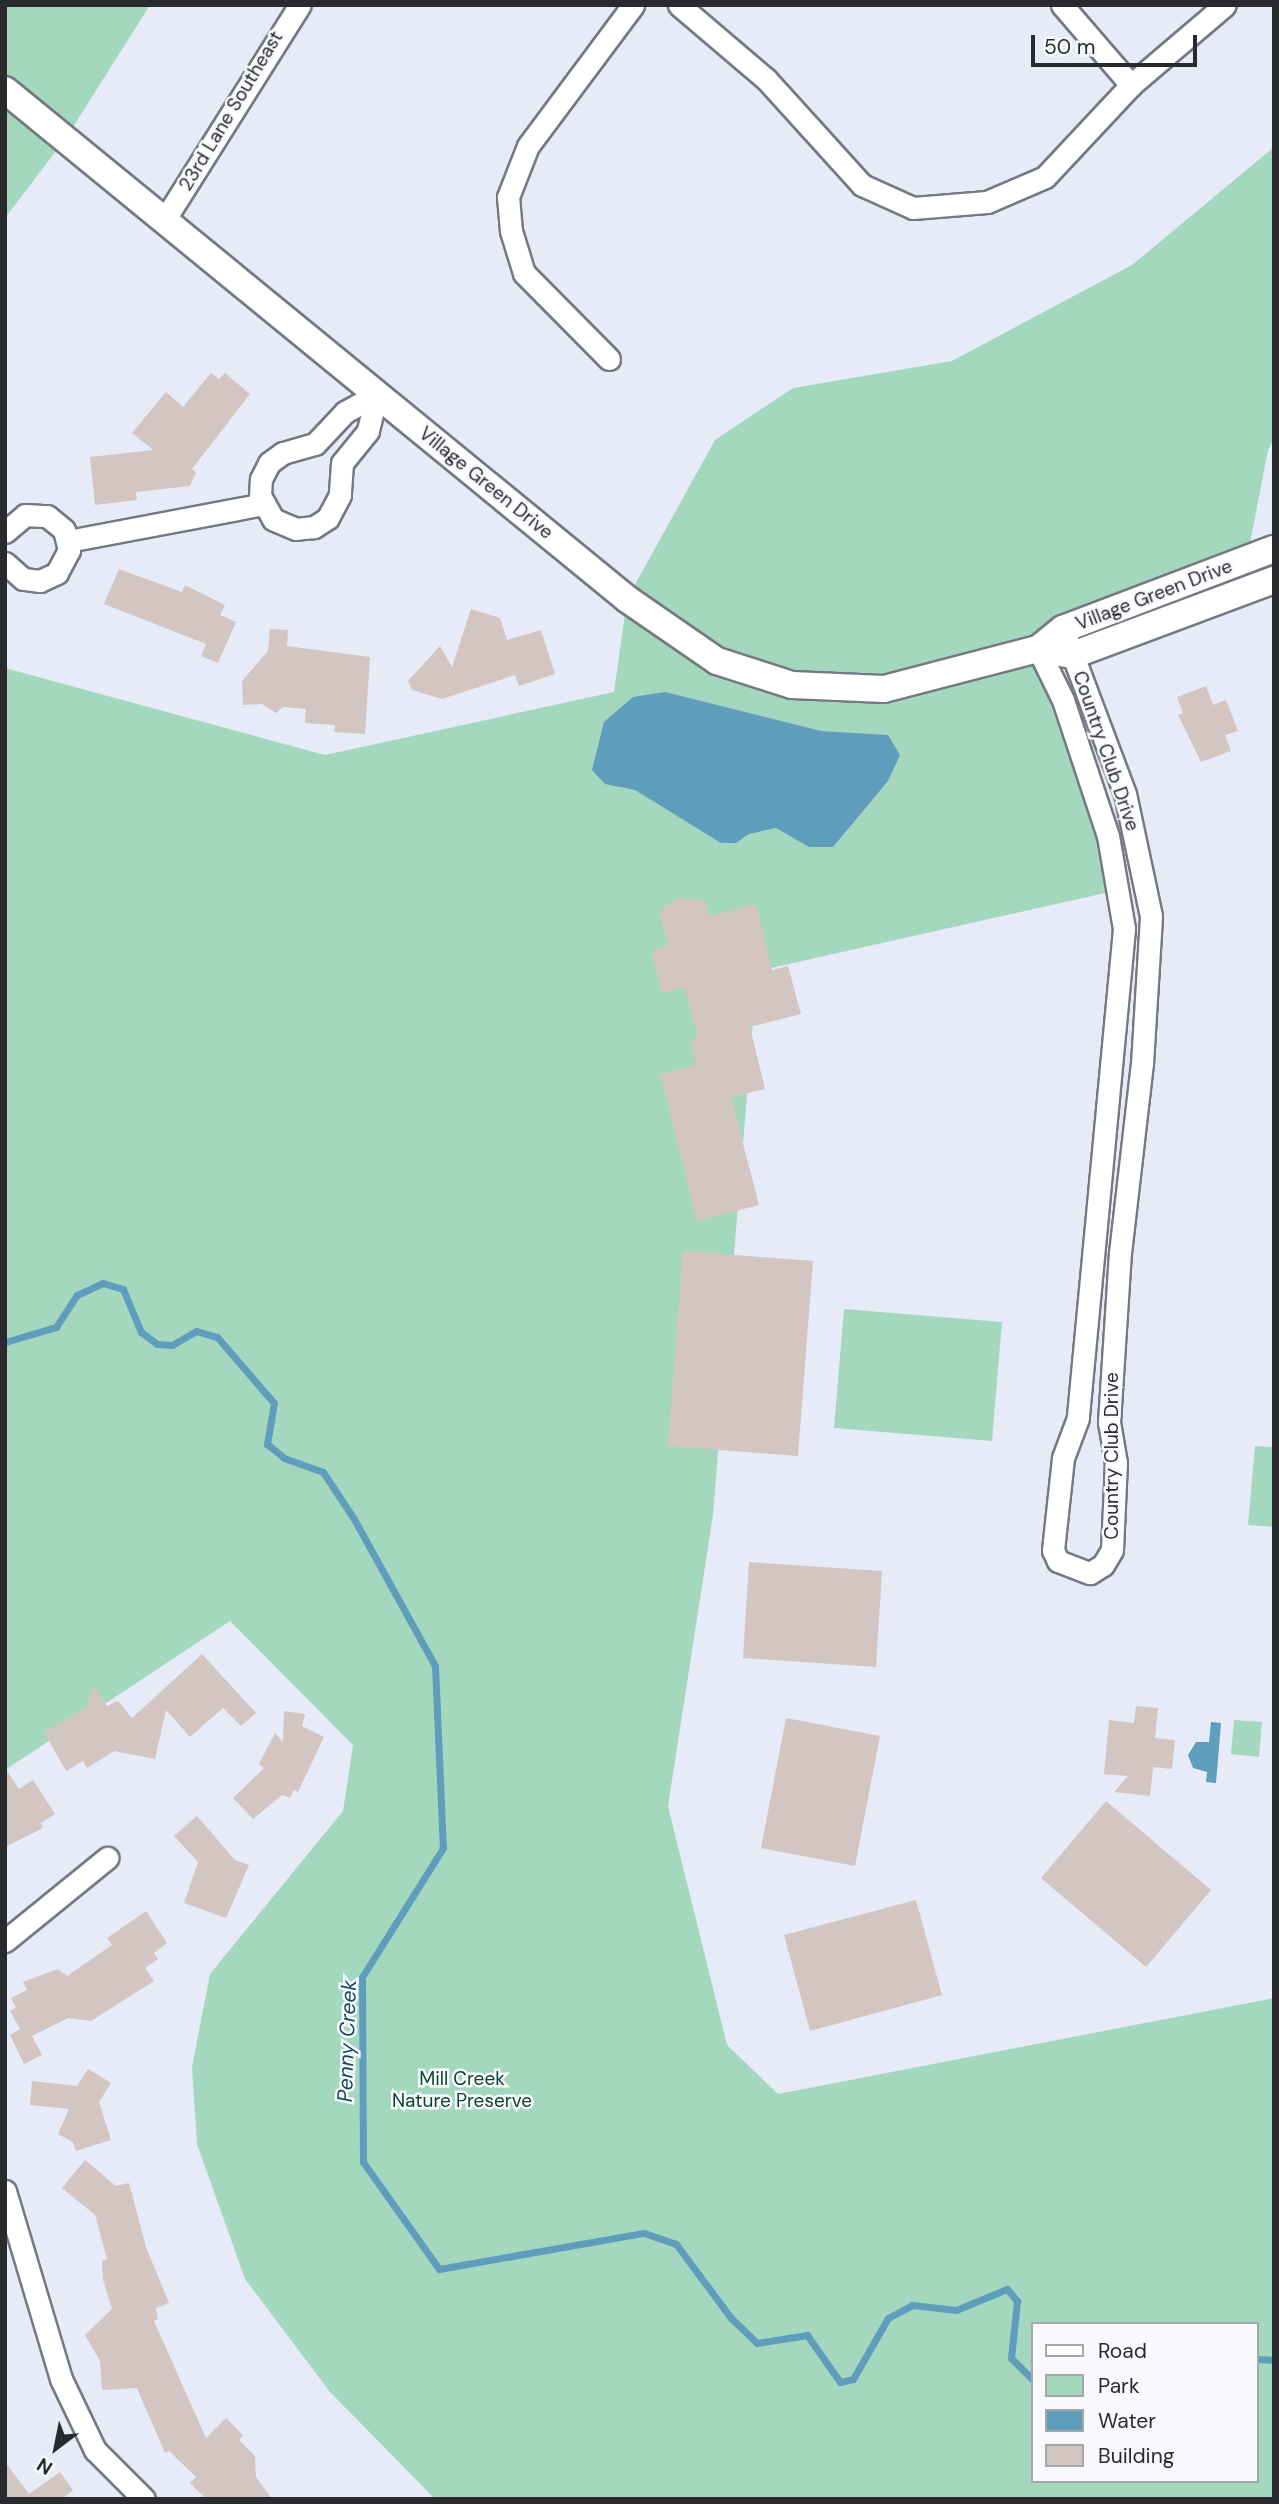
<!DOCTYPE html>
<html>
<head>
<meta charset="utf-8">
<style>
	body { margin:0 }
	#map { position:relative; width:1279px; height:2504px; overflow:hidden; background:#e7ebf7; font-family:"DM Sans",sans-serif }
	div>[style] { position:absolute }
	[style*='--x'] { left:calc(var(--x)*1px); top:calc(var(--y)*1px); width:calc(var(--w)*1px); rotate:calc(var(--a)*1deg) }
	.green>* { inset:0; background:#a4d8be }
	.water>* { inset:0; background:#5f9dbd }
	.stream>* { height:7px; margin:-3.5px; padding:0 3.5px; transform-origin:3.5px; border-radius:3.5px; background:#5f9dbd }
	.building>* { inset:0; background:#d3c5c2 }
	.roads { filter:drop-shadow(2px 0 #757983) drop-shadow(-2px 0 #757983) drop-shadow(0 2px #757983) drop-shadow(0 -2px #757983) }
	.minor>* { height:21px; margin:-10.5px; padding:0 10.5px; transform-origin:10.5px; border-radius:10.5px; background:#fff }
	.tertiary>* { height:26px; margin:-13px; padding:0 13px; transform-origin:13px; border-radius:13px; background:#fff }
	span { translate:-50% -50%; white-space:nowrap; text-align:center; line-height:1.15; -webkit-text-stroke:5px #f7f9fd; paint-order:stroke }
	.street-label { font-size:19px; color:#292a2e }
	.park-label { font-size:19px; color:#0d432f }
	.water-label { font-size:21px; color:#154860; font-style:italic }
	.frame { position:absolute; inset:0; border:7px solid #292a2e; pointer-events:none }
	.legend { position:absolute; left:1031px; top:2322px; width:228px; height:161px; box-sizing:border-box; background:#f7f9fd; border:2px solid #a5a6aa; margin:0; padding:9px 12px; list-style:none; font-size:21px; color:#292a2e }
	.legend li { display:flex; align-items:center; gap:14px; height:35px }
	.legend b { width:35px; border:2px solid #a5a6aa }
	.north { position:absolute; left:21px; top:2413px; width:70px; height:70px; -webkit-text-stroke:5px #f7f9fd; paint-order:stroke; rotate:212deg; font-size:19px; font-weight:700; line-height:28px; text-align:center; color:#292a2e }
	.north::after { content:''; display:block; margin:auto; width:24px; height:32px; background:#292a2e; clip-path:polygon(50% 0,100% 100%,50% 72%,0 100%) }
	.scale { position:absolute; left:1031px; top:35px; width:166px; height:32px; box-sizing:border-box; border:4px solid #292a2e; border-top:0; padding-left:9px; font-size:21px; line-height:24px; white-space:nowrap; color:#292a2e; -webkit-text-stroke:5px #f7f9fd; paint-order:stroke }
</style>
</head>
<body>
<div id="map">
	<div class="green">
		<i style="clip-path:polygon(5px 5px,150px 5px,66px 138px,5px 218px)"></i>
		<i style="clip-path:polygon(evenodd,1274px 147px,1274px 439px,1268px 450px,1247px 559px,1038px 649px,1119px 890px,757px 971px,713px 1515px,668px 1806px,727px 2045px,778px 2094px,1274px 1998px,1274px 2499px,435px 2499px,330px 2392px,245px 2279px,197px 2144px,192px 2067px,210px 1974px,343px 1811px,353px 1745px,230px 1621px,5px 1770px,5px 668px,325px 755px,614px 692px,627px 599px,715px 440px,793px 388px,952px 361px,1132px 265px,1274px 147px,1032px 2324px,1256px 2324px,1256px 2481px,1032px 2481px,1032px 2324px)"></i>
		<i style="clip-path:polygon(844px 1309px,1002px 1322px,992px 1441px,834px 1428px)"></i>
		<i style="clip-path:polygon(1255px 1446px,1274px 1447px,1274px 1527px,1248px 1525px)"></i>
		<i style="clip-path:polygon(1234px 1720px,1262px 1722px,1259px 1757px,1231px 1754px)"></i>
	</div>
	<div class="water">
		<i style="clip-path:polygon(665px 692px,821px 731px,888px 735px,900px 755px,888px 781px,833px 847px,809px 847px,776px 828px,749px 834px,736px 843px,721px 843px,635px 790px,605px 784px,592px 770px,604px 722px,633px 697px)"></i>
		<i style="clip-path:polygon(1211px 1722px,1221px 1723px,1216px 1783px,1206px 1782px,1207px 1772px,1193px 1768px,1188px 1755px,1196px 1742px,1209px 1742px)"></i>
	</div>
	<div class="stream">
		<i style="--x:5;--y:1342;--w:53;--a:-16.4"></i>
		<i style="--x:56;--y:1327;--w:38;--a:-57"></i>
		<i style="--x:77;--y:1295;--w:29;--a:-25"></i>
		<i style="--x:103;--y:1283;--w:21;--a:17"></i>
		<i style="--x:123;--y:1289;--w:47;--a:67.3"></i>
		<i style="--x:141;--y:1332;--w:20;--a:37"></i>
		<i style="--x:157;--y:1344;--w:15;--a:4"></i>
		<i style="--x:172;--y:1345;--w:28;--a:-30"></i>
		<i style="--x:196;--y:1331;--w:22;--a:16"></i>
		<i style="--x:217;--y:1337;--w:87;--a:49.2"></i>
		<i style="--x:274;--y:1403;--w:42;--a:99.7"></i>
		<i style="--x:267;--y:1444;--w:22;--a:39"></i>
		<i style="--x:284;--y:1458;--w:41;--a:19.7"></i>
		<i style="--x:323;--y:1472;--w:56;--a:56.6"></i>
		<i style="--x:354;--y:1519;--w:168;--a:61.1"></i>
		<i style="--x:435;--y:1666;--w:182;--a:87.5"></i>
		<i style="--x:443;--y:1848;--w:152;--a:122.1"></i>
		<i style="--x:362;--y:1977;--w:185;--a:89.7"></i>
		<i style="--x:363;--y:2162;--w:131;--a:54.6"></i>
		<i style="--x:439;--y:2269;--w:208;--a:-10"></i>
		<i style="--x:644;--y:2233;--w:34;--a:19"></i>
		<i style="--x:676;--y:2244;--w:92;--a:53.4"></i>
		<i style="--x:731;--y:2318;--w:36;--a:44"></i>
		<i style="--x:757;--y:2343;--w:51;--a:-9.1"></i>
		<i style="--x:807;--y:2335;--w:57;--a:54.9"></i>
		<i style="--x:840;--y:2382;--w:13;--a:-13"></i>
		<i style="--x:853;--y:2379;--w:70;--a:-60.2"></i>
		<i style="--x:888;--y:2318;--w:27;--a:-28"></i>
		<i style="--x:912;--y:2305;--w:44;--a:6.5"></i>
		<i style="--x:956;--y:2310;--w:55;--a:-22.4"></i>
		<i style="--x:1007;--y:2289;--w:16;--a:50"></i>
		<i style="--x:1017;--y:2301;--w:57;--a:96"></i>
		<i style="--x:1011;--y:2358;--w:30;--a:45"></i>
		<i style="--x:1256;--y:2359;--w:18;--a:3"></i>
	</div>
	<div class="building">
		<i style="clip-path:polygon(211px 373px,219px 379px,225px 373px,250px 394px,192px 469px,196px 473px,190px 486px,136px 492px,137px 500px,95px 505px,90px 457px,153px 450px,132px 433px,166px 392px,183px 407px)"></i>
		<i style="clip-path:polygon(119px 569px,182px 592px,185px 585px,225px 605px,220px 615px,236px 622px,218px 663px,201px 656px,206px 644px,104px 604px)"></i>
		<i style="clip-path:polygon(471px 609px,500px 618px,507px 640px,541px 630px,555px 674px,519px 686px,515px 675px,442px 699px,412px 690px,408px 681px,440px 646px,452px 667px)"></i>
		<i style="clip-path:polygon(270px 629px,288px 630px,287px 646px,370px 657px,365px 734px,334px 732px,335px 725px,305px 723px,306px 709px,283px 707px,276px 713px,262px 704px,243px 705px,242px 681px,268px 651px)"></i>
		<i style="clip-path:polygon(1206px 686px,1213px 705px,1226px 700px,1238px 731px,1225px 735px,1231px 751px,1201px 762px,1178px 715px,1183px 713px,1177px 697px)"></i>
		<i style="clip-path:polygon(678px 898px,705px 901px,709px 916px,756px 904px,772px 970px,788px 966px,801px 1014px,750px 1027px,765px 1089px,731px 1097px,759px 1205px,697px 1221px,660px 1074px,696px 1065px,691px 1043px,697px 1034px,685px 988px,662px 993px,651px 950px,668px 946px,659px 911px)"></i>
		<i style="clip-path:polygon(683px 1251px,813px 1261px,798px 1456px,668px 1446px)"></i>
		<i style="clip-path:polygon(749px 1562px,882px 1571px,876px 1667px,743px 1658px)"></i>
		<i style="clip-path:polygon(202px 1654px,256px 1713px,241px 1726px,223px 1708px,190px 1737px,166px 1710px,155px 1759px,114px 1751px,87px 1768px,83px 1761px,66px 1771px,44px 1732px,87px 1707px,93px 1685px,107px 1706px,118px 1701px,132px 1718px)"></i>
		<i style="clip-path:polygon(1136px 1706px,1158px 1708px,1155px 1738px,1175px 1740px,1172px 1769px,1153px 1767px,1150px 1796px,1114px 1792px,1128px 1776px,1104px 1774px,1109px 1720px,1134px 1723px)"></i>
		<i style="clip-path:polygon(284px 1711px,305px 1714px,302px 1726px,324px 1737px,298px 1792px,294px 1790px,290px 1798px,282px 1795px,253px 1819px,233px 1798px,264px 1768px,259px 1764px,275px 1733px,283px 1742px)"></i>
		<i style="clip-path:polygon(786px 1718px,880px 1736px,855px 1866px,761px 1848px)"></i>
		<i style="clip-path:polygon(5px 1768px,19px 1789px,33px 1780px,55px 1814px,41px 1823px,43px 1828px,5px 1847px)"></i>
		<i style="clip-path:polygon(1106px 1801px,1211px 1890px,1146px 1967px,1041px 1878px)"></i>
		<i style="clip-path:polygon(197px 1816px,235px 1860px,249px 1865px,226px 1918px,184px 1903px,198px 1862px,174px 1836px)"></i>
		<i style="clip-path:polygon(916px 1900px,942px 1995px,810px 2031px,784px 1935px)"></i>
		<i style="clip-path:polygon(146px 1911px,167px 1943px,154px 1953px,158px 1959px,145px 1968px,154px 1981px,91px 2021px,68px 2018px,32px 2036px,42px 2055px,24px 2064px,10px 2035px,20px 2029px,10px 2011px,16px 2008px,11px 1998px,27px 1990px,23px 1982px,58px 1969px,67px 1976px,112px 1945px,107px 1938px)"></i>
		<i style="clip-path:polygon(88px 2069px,111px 2083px,99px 2102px,111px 2140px,76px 2151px,73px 2142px,58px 2134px,69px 2109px,30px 2105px,32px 2081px,77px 2086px)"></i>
		<i style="clip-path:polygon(85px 2160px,116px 2186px,129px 2183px,146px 2247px,169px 2303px,156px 2308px,158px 2319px,154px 2321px,206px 2438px,226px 2418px,243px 2435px,239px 2440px,255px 2456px,256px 2477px,272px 2499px,206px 2499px,190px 2483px,196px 2477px,169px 2451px,165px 2453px,137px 2388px,102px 2390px,100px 2361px,85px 2335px,112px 2309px,103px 2280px,102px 2261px,107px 2259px,95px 2215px,62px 2188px)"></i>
		<i style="clip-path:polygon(5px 2462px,29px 2494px,60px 2472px,73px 2490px,62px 2499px,5px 2499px)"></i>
	</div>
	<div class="roads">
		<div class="minor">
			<i style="--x:679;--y:5;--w:114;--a:40.4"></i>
			<i style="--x:766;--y:79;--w:143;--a:47.8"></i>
			<i style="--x:862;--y:185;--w:56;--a:24.3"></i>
			<i style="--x:913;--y:208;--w:74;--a:-4.6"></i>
			<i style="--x:987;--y:202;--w:63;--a:-23.3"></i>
			<i style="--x:1045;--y:177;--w:126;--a:-46.9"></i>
			<i style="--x:1131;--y:85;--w:123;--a:-40.4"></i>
			<i style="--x:1062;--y:5;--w:106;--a:49.2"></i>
			<i style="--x:165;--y:219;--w:253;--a:-57.8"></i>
			<i style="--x:609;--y:359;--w:121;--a:-134.7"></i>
			<i style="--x:524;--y:273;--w:44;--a:-107.2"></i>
			<i style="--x:511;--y:231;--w:34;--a:-95"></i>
			<i style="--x:508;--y:197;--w:55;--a:-68.6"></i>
			<i style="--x:528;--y:146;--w:176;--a:-53.3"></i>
			<i style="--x:377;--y:394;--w:38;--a:104"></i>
			<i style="--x:368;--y:431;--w:41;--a:129.1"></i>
			<i style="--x:342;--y:463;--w:32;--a:94"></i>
			<i style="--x:340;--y:495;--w:26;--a:118"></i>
			<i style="--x:328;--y:518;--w:17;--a:147"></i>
			<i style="--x:314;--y:527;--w:18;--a:174"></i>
			<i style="--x:296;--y:529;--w:25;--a:-157"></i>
			<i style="--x:273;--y:519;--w:26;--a:-119"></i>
			<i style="--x:260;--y:496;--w:17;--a:-87"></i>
			<i style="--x:261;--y:479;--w:18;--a:-63"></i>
			<i style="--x:269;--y:463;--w:17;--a:-36"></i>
			<i style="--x:283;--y:453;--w:33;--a:-16"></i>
			<i style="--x:315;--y:444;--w:44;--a:-46.8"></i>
			<i style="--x:345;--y:412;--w:37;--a:-29"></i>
			<i style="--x:5;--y:532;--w:26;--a:-40"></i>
			<i style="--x:25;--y:515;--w:22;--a:3"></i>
			<i style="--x:47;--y:516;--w:22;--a:39"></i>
			<i style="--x:64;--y:530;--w:21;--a:76"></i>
			<i style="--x:69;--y:550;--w:26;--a:118"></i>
			<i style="--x:57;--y:573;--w:19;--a:155"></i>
			<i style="--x:40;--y:581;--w:17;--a:-173"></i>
			<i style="--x:23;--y:579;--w:24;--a:-138"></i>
			<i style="--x:68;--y:541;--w:198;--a:-10.7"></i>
			<i style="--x:1038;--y:649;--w:57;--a:63.9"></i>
			<i style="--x:1063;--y:700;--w:143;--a:71.7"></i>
			<i style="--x:1108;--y:836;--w:94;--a:80.2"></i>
			<i style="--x:1124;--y:929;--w:491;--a:95.4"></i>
			<i style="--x:1078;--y:1418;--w:43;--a:110.6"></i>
			<i style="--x:1063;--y:1458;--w:93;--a:96.2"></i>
			<i style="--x:1053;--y:1550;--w:12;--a:66"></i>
			<i style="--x:1058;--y:1561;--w:34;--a:21"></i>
			<i style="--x:1090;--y:1573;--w:15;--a:-32"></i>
			<i style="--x:1103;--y:1565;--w:17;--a:-59"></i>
			<i style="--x:1112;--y:1550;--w:87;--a:-87.4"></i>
			<i style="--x:1116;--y:1463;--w:42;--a:-99.7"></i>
			<i style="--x:1109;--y:1422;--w:169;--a:-86.3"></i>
			<i style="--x:1120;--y:1253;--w:190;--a:-83.4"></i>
			<i style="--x:1142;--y:1064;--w:148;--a:-86.5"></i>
			<i style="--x:1151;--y:916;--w:125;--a:-102"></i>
			<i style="--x:1125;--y:794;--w:165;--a:-110.6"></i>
			<i style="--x:5;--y:1941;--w:132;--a:-39.1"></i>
			<i style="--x:5;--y:2191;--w:196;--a:73.4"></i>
			<i style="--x:61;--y:2379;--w:79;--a:64.4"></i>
			<i style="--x:95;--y:2450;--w:69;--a:45"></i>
		</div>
		<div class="tertiary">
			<i style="--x:5;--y:90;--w:804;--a:39.29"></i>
			<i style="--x:627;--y:599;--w:109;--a:34.6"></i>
			<i style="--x:717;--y:661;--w:79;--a:17.7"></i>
			<i style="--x:792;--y:685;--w:92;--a:2.5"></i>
			<i style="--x:884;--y:689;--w:159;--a:-14.6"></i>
			<i style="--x:1038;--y:649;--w:32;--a:-39"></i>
			<i style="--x:1063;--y:629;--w:226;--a:-20.8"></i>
			<i style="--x:1038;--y:649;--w:36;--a:10"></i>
			<i style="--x:1073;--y:655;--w:215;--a:-20.5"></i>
		</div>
	</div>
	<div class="street-label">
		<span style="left:231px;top:111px;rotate:-59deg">23rd Lane Southeast</span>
		<span style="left:486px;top:483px;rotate:39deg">Village Green Drive</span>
		<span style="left:1154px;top:595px;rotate:-21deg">Village Green Drive</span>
		<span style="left:1106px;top:751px;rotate:71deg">Country Club Drive</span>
		<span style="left:1112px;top:1456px;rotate:-90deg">Country Club Drive</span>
	</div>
	<div class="park-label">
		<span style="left:462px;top:2090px">Mill Creek<br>Nature Preserve</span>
	</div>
	<div class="water-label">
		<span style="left:347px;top:2041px;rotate:-88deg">Penny Creek</span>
	</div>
	<div class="frame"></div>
	<ul class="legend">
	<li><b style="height:9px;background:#fff"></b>Road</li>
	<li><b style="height:19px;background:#a4d8be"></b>Park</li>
	<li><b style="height:19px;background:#5f9dbd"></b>Water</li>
	<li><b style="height:19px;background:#d3c5c2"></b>Building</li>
	</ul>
	<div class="north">N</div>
	<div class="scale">50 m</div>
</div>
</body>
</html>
